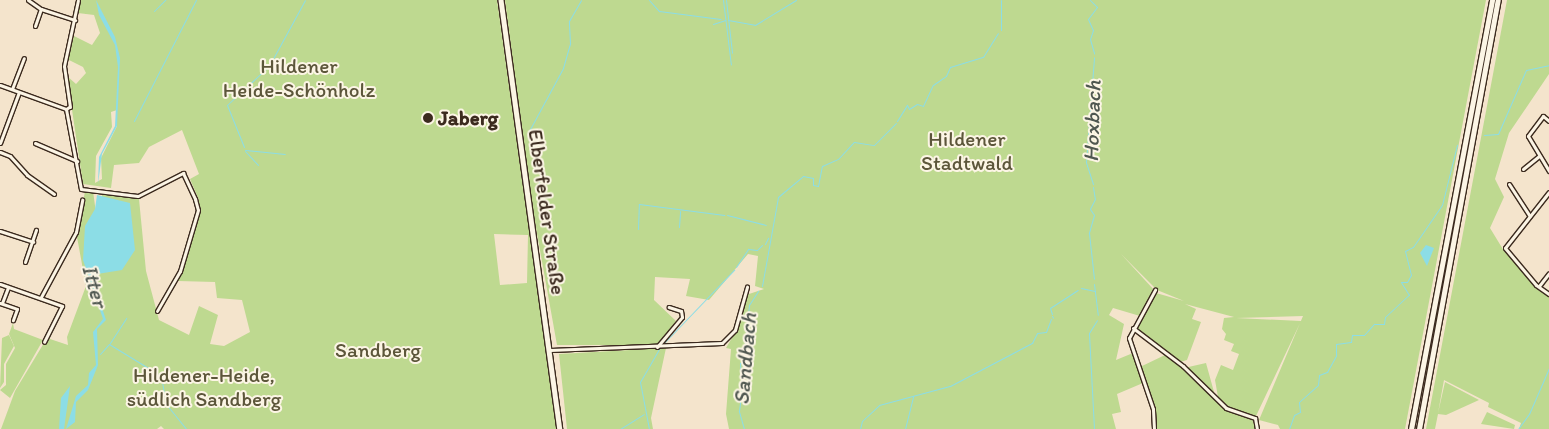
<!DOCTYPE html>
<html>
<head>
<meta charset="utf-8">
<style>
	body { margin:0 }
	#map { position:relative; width:1549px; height:429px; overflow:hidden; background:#f4e4cc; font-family:Itim,sans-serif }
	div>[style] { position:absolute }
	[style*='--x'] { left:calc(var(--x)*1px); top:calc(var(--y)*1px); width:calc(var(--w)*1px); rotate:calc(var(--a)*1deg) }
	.green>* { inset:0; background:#bed990 }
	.water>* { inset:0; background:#8cdde6 }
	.stream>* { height:1px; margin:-0.5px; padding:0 0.5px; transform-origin:0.5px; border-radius:0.5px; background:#8cdde6 }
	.roads { filter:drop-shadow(1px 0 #3b2a1e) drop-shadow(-1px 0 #3b2a1e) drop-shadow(0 1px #3b2a1e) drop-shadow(0 -1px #3b2a1e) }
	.minor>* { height:3px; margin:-1.5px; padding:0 1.5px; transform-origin:1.5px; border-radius:1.5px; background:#fcf5e5 }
	.major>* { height:4.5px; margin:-2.25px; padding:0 2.25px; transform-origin:2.25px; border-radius:2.25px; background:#fcf5e5 }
	.highway>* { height:5px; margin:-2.5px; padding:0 2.5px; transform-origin:2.5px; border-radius:2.5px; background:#fcf5e5 }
	.dots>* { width:14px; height:14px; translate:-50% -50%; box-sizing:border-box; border:2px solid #fcf5e5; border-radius:50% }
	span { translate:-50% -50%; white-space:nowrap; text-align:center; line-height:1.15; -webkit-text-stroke:4px #fcf5e5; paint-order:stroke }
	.park-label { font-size:21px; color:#5c563a }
	.poi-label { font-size:21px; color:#3b2a1e; font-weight:700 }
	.left { translate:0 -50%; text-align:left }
	.street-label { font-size:21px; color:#3b2a1e }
	.water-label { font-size:22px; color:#4f5750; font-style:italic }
</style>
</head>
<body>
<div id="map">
	<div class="green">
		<i style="clip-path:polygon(evenodd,81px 0,497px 0,557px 429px,164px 429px,161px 426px,157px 429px,1px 429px,15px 391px,47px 338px,68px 345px,67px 337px,86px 286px,77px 237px,85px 191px,93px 191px,96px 213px,103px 193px,139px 199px,146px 271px,159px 320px,189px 335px,199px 306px,218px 315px,210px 344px,224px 346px,250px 332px,242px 300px,217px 298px,215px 282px,178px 281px,199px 200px,190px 179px,199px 174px,182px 130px,149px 147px,139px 163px,114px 165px,111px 188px,83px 184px,67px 76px,76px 84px,86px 73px,83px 67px,67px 59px,74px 36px,92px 45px,100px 33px,94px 15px,78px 13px,81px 0,117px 110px,117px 126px,101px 158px,102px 179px,95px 183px,96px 156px,112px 127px,111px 112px,117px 110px,81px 0,494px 234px,528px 235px,527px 283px,500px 285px,494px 234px)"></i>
		<i style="clip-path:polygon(505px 0,1486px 0,1405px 429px,1280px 429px,1278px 425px,1259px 420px,1303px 316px,1236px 318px,1301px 321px,1256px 416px,1233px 411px,1218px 397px,1215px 380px,1221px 365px,1233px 370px,1239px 354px,1231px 351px,1234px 344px,1224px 340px,1226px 334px,1222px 329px,1224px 318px,1234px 317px,1185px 304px,1196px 309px,1192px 319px,1201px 322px,1187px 360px,1180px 362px,1135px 327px,1156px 293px,1184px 301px,1157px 290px,1121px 254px,1155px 291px,1140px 316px,1113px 308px,1109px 315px,1124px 324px,1116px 360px,1133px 353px,1143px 383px,1117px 394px,1121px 412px,1112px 414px,1116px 429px,729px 429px,726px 414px,731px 349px,726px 348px,739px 326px,746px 295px,764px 289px,755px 286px,758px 256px,748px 254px,709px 300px,686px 296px,690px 279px,655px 277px,654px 300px,676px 321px,658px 345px,557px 345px,531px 200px)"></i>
		<i style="clip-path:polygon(1507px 0,1549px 0,1549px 74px,1509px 133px,1495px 179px,1504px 197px,1490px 228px,1504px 251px,1549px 296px,1549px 429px,1519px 429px,1521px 423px,1488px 407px,1489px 403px,1444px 380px,1438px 413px,1445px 382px,1479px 400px,1446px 415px,1438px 414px,1435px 429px,1426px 429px)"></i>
		<i style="clip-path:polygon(13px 323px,14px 329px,43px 340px,10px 398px,0 390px,6px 385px,6px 364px,15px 348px,9px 334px)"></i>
		<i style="clip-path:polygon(9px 335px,14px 346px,4px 364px,4px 382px,0 388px,2px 338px)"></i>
		<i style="clip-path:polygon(666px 348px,651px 418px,653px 429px,567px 429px,559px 354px)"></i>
		<i style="clip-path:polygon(1165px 355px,1184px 368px,1206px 363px,1214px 392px,1209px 393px,1232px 413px,1252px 419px,1256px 429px,1156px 429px,1153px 406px,1140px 367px)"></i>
		<i style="clip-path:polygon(1487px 412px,1515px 425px,1514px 429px,1481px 424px)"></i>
	</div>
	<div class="water">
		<i style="clip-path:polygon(96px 0,115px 37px,120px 58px,117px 126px,102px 154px,98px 184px,99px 157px,115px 126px,118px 67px,115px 45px,99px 15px)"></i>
		<i style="clip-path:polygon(97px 195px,130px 203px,135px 250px,122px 270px,91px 275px,106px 320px,97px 329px,98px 365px,88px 390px,76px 402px,75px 422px,66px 429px,76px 396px,88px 385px,89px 373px,96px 365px,93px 332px,103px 319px,83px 260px,85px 226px,95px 209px)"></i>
		<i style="clip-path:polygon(1426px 245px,1434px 248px,1427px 266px,1420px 253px)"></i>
		<i style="clip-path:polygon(70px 386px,64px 429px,59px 429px,61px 398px)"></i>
	</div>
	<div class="stream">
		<i style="--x:649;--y:0;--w:15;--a:48"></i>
		<i style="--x:659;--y:11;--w:62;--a:7.5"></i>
		<i style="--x:723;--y:0;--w:65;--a:83"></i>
		<i style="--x:726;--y:0;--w:53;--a:83.5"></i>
		<i style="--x:1090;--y:0;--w:10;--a:45"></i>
		<i style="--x:1097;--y:7;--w:15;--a:127"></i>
		<i style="--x:1088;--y:19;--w:12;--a:66"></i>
		<i style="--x:1093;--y:30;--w:9;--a:108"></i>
		<i style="--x:1090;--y:39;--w:15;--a:74"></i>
		<i style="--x:154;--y:11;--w:16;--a:-45"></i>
		<i style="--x:728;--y:20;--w:27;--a:10"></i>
		<i style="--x:755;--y:25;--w:48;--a:-31.4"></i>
		<i style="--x:713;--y:24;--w:13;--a:-18"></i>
		<i style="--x:1001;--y:30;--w:30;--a:-90"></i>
		<i style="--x:134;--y:121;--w:136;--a:-62.9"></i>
		<i style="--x:897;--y:121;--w:19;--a:-58"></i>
		<i style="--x:907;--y:105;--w:4;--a:63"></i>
		<i style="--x:909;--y:109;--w:9;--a:-32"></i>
		<i style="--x:917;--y:104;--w:6;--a:18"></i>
		<i style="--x:923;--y:106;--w:23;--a:-65"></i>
		<i style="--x:933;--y:85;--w:16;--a:-35"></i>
		<i style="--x:946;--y:76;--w:10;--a:-66"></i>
		<i style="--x:950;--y:67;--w:34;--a:-17"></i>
		<i style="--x:983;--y:57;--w:28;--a:-58"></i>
		<i style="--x:1484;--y:135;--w:14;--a:-4"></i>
		<i style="--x:1498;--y:134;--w:70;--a:-66.4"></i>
		<i style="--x:1526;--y:70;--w:24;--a:-12"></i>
		<i style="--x:244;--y:147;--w:45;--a:-112"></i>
		<i style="--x:227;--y:105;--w:57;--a:-42.9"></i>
		<i style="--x:269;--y:66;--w:75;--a:-61.4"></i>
		<i style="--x:245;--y:150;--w:40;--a:5.7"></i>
		<i style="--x:245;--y:151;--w:19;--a:47"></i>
		<i style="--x:1093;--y:184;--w:23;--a:-108"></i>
		<i style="--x:1086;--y:162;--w:105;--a:-85.6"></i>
		<i style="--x:538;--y:185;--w:9;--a:-69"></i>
		<i style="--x:541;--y:177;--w:48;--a:-104.6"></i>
		<i style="--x:529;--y:131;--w:72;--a:-61.6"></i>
		<i style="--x:563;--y:68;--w:26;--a:-74"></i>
		<i style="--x:570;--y:43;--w:22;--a:-93"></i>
		<i style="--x:569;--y:21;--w:24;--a:-60"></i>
		<i style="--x:1093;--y:187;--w:12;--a:81"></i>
		<i style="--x:1095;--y:199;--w:11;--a:117"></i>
		<i style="--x:1090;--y:209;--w:7;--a:56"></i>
		<i style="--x:1094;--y:215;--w:19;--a:106"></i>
		<i style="--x:1089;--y:233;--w:46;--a:83.8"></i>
		<i style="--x:727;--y:215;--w:40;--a:14.4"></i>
		<i style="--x:679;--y:227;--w:16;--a:-86"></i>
		<i style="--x:638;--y:229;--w:25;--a:-88"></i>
		<i style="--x:639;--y:204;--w:86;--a:7.4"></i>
		<i style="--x:765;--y:244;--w:7;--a:-63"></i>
		<i style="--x:736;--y:267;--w:22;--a:-56"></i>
		<i style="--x:748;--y:249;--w:9;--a:6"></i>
		<i style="--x:757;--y:250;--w:7;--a:-45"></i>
		<i style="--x:1094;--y:284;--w:31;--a:83"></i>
		<i style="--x:762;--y:286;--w:90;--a:-79.8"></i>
		<i style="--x:778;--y:197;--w:33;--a:-40"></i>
		<i style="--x:803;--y:176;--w:10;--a:11"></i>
		<i style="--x:813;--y:178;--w:7;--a:90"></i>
		<i style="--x:813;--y:185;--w:5;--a:11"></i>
		<i style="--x:818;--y:186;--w:20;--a:-79"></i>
		<i style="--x:822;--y:166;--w:17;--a:-24"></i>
		<i style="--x:838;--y:159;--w:23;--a:-47"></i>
		<i style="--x:854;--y:142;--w:20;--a:9"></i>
		<i style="--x:874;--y:145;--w:31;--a:-45"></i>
		<i style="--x:1081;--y:288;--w:14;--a:12"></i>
		<i style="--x:1052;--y:314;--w:6;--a:-108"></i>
		<i style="--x:1050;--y:308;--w:33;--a:-33"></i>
		<i style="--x:1052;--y:316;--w:2;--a:63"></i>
		<i style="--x:110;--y:343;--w:30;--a:-57"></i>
		<i style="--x:663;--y:344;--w:103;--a:-46.2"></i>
		<i style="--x:100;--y:354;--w:13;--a:-48"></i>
		<i style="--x:109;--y:344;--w:57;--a:31.5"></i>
		<i style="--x:161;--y:376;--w:28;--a:80"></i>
		<i style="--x:166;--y:404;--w:32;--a:51"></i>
		<i style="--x:613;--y:429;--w:5;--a:0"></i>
		<i style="--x:620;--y:429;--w:28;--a:-32"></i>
		<i style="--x:649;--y:429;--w:48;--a:-100.8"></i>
		<i style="--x:640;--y:382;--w:39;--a:-60"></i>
		<i style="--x:744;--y:429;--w:19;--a:-106"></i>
		<i style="--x:739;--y:411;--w:25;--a:-83"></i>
		<i style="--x:742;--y:386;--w:23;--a:-95"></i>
		<i style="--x:740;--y:363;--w:3;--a:-18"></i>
		<i style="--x:743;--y:362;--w:57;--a:-84"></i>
		<i style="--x:749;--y:305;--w:17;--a:-57"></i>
		<i style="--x:860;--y:429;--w:8;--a:-76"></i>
		<i style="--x:862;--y:421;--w:23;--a:-43"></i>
		<i style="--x:879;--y:405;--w:73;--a:-15"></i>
		<i style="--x:950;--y:386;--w:93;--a:-27.7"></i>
		<i style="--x:1032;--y:343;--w:11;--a:-63"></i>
		<i style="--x:1037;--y:333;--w:9;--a:-6"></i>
		<i style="--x:1046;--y:332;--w:14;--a:-69"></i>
		<i style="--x:905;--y:429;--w:34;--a:-76"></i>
		<i style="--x:1094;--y:429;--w:96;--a:-93"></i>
		<i style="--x:1089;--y:333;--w:15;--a:-58"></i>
		<i style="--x:1289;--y:429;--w:15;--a:-70"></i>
		<i style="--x:1294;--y:415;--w:7;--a:-27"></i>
		<i style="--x:1300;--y:412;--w:10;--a:-96"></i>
		<i style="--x:1299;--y:402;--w:25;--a:-42"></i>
		<i style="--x:1318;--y:385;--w:10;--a:-84"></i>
		<i style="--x:1319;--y:375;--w:9;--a:-21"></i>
		<i style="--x:1327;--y:372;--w:18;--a:-61"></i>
		<i style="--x:1336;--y:356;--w:12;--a:-90"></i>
		<i style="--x:1336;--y:344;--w:15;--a:-8"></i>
		<i style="--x:1351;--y:342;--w:7;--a:-82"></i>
		<i style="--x:1352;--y:335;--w:12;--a:0"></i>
		<i style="--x:1364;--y:335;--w:15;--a:-48"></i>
		<i style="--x:1374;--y:324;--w:10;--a:0"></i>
		<i style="--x:1384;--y:324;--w:7;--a:-82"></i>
		<i style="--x:1385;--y:317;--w:33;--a:-43"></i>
		<i style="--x:1409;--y:295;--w:15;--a:-122"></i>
		<i style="--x:1401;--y:282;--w:6;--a:0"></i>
		<i style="--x:1407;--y:282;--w:8;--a:-60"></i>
		<i style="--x:1411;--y:275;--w:25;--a:-104"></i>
		<i style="--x:1405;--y:251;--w:9;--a:-27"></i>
		<i style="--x:1413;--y:247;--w:51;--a:-55.4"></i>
		<i style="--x:1442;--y:205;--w:62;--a:-76"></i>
		<i style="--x:1518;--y:429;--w:19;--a:-54"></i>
		<i style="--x:1529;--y:414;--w:50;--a:-66.5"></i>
	</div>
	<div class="roads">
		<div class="minor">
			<i style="--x:28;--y:0;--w:16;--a:35"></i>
			<i style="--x:41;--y:9;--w:36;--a:18"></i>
			<i style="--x:35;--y:26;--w:18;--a:-71"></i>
			<i style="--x:0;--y:85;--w:70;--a:20"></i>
			<i style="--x:12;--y:89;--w:33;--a:-69"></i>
			<i style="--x:69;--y:107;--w:4;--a:146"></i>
			<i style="--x:66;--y:109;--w:81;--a:79.4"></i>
			<i style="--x:81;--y:189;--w:57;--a:7"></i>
			<i style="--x:138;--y:196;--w:51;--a:-27.1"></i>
			<i style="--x:183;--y:173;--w:29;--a:65"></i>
			<i style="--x:195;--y:199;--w:11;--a:75"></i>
			<i style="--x:198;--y:210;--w:64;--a:106.4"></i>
			<i style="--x:180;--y:271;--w:46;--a:119.9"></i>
			<i style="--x:70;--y:107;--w:41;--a:-98.3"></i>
			<i style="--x:64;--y:66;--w:67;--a:-78"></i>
			<i style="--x:1549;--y:121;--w:8;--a:-140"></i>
			<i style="--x:1543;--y:116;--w:25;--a:127"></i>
			<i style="--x:1528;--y:136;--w:41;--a:59"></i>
			<i style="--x:0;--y:143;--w:54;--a:-69.6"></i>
			<i style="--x:35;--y:143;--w:46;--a:23.2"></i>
			<i style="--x:0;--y:152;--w:11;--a:22"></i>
			<i style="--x:10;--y:156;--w:25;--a:48"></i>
			<i style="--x:27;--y:175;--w:33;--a:35"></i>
			<i style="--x:1523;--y:169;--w:21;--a:-39"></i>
			<i style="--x:1509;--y:184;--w:38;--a:57"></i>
			<i style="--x:1549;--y:192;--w:71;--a:128.2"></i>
			<i style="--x:1505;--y:248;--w:48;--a:50"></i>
			<i style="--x:1536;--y:285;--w:16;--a:35"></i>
			<i style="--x:0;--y:231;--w:35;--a:18"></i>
			<i style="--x:25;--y:262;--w:34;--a:-71"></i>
			<i style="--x:0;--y:284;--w:66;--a:19.5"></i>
			<i style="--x:62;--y:306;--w:40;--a:116.6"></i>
			<i style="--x:1539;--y:286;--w:16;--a:-52"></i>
			<i style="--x:41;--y:297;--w:74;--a:-61.7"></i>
			<i style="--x:76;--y:232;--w:33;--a:-79"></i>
			<i style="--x:0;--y:303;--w:18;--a:19"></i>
			<i style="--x:17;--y:309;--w:12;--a:110"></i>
			<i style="--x:2;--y:303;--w:17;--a:-69"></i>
			<i style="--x:1133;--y:328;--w:63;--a:37.2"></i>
			<i style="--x:1183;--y:366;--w:60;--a:44.3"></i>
			<i style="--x:1226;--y:408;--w:31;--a:19"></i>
			<i style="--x:1255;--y:418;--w:11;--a:80"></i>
			<i style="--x:657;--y:347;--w:39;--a:-50"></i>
			<i style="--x:682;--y:317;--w:6;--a:-99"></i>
			<i style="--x:681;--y:311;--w:13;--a:-162"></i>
			<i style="--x:550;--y:350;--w:172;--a:-2.3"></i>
			<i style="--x:722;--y:343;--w:18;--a:-45"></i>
			<i style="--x:735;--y:330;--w:45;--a:-74.4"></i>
			<i style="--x:1154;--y:429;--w:20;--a:-93"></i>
			<i style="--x:1153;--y:409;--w:75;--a:-108.7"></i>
			<i style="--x:1129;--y:338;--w:55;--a:-61.6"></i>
		</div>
		<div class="major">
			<i style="--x:501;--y:0;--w:433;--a:82.2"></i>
		</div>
		<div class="highway">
			<i style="--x:1411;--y:429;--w:437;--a:-79.3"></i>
			<i style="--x:1419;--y:429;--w:436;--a:-79.6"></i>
		</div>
	</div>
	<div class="dots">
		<i style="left:428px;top:118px;background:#3b2a1e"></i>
	</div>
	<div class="park-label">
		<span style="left:299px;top:78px">Hildener<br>Heide-Schönholz</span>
		<span style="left:967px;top:151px">Hildener<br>Stadtwald</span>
		<span style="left:378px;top:350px">Sandberg</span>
		<span style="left:204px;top:387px">Hildener-Heide,<br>südlich Sandberg</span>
	</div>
	<div class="poi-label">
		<span class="left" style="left:438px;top:118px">Jaberg</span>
	</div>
	<div class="street-label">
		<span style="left:547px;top:212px;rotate:82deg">Elberfelder Straße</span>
	</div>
	<div class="water-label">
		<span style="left:1092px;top:121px;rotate:-88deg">Hoxbach</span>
		<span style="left:95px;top:286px;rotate:74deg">Itter</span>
		<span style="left:745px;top:359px;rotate:-85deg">Sandbach</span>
	</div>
</div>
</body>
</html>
